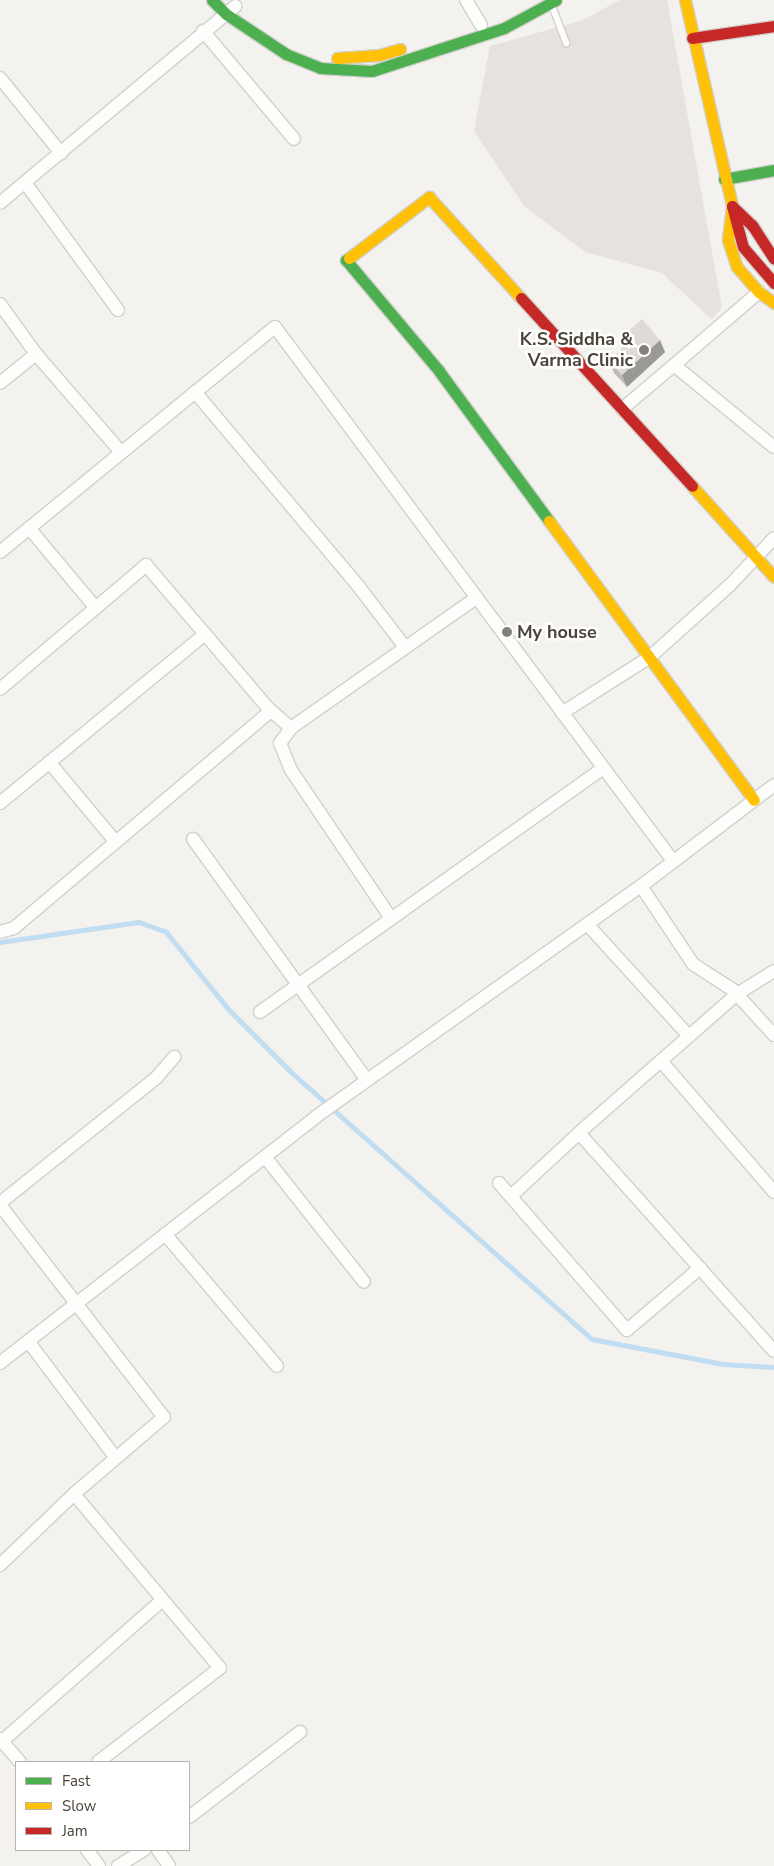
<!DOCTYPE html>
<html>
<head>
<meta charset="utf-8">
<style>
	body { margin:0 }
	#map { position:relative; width:774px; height:1866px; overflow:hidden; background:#f4f2ee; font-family:"Nunito Sans",sans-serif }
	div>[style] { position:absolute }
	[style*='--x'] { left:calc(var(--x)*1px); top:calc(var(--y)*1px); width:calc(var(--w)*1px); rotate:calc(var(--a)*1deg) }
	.industrial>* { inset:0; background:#e6e2de }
	.stream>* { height:5px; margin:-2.5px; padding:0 2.5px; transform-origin:2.5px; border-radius:2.5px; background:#c0ddf1 }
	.roads { filter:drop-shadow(1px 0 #d2d0cb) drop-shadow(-1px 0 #d2d0cb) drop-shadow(0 1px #d2d0cb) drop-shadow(0 -1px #d2d0cb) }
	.lane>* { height:6px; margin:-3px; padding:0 3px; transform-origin:3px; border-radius:3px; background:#fdfdfc }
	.street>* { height:12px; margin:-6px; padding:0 6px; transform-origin:6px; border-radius:6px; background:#fdfdfc }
	.fast>* { height:11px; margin:-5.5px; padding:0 5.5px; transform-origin:5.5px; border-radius:5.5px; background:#4caf50 }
	.slow>* { height:11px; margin:-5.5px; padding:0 5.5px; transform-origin:5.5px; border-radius:5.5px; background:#ffc107 }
	.jam>* { height:11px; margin:-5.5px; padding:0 5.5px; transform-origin:5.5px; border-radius:5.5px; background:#c62828 }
	.wall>* { inset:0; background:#bfbcb8 }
	.shaded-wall>* { inset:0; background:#9b9996 }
	.building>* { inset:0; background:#dedbd6 }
	.dots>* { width:14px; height:14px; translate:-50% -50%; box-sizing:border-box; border:2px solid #fff; border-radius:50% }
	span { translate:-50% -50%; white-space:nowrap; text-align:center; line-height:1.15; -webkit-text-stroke:5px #fff; paint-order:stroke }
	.poi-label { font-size:18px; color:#4b4439; font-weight:700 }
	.right { translate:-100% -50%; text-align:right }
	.left { translate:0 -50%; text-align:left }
	.legend { position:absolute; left:15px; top:1761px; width:175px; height:90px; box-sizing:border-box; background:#fff; border:1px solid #b7b4b0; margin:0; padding:6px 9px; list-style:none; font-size:15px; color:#4b4439 }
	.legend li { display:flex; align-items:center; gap:10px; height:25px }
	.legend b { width:25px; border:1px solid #b7b4b0 }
</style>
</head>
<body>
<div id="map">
	<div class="industrial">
		<i style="clip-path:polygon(620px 0,667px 0,722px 308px,711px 319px,662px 273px,585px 252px,525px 207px,474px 131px,490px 46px,583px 20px)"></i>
	</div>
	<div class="stream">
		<i style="--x:0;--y:942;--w:140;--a:-8.2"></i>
		<i style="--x:139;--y:922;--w:29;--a:20"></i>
		<i style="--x:166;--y:932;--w:100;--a:51.1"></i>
		<i style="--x:229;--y:1010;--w:89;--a:45"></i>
		<i style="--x:292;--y:1073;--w:401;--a:41.6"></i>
		<i style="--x:592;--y:1339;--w:133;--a:10.8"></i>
		<i style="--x:723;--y:1364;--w:51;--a:3.4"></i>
	</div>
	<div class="roads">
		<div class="lane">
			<i style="--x:552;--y:6;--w:40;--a:69"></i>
		</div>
		<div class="street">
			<i style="--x:466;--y:0;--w:29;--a:59"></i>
			<i style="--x:203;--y:31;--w:141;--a:49.9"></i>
			<i style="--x:0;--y:78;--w:97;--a:50.9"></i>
			<i style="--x:26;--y:184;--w:156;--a:53.9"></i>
			<i style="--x:0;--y:203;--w:307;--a:-39.9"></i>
			<i style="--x:759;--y:292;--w:112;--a:139.3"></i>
			<i style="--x:674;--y:365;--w:129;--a:39.4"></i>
			<i style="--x:0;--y:304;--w:62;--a:54.2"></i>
			<i style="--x:36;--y:354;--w:46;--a:141.1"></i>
			<i style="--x:36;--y:354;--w:130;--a:49.1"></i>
			<i style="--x:195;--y:392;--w:255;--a:49.9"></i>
			<i style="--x:359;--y:587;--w:76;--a:52.5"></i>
			<i style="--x:622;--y:409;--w:68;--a:-40.2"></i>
			<i style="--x:29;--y:528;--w:104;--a:50.1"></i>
			<i style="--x:0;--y:552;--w:355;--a:-39.3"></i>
			<i style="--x:275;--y:327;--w:666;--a:53.3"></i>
			<i style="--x:0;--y:689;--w:192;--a:-40.3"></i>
			<i style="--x:146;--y:565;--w:91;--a:49.5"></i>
			<i style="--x:562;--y:713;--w:104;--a:-32.5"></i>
			<i style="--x:650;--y:657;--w:108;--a:-42"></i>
			<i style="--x:730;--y:585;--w:64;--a:-46.9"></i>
			<i style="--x:291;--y:728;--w:19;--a:126"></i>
			<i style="--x:280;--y:743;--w:29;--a:68"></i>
			<i style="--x:291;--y:770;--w:179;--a:56"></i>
			<i style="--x:49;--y:762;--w:104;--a:50.1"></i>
			<i style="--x:0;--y:803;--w:266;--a:-39.5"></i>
			<i style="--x:205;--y:634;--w:97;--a:49.6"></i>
			<i style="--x:268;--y:708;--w:30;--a:41"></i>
			<i style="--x:291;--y:728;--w:226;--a:-35.1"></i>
			<i style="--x:193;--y:839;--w:297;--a:54.2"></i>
			<i style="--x:641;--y:886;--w:94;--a:56.3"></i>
			<i style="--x:693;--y:964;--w:48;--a:33"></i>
			<i style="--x:733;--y:990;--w:61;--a:47.7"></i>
			<i style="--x:587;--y:924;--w:151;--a:47.7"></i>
			<i style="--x:0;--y:932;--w:15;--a:-16"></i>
			<i style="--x:14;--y:928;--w:336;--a:-40.2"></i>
			<i style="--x:774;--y:971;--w:44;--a:148.1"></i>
			<i style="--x:737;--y:994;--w:210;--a:138.7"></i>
			<i style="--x:579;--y:1133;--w:292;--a:48.2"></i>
			<i style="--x:260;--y:1012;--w:421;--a:-35.4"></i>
			<i style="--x:661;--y:1061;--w:173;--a:49.2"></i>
			<i style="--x:265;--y:1157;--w:159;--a:51.6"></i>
			<i style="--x:499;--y:1183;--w:195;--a:49"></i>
			<i style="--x:627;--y:1330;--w:96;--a:-40.3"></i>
			<i style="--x:511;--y:1196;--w:93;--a:-42.8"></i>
			<i style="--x:0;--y:1203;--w:200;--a:-38.7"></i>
			<i style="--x:156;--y:1078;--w:28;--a:-49"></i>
			<i style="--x:0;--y:1205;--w:268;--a:52.3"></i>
			<i style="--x:164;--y:1417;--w:118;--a:139.5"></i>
			<i style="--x:74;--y:1494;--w:103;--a:136.2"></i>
			<i style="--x:165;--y:1234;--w:173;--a:49.7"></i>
			<i style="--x:28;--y:1341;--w:146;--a:53.1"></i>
			<i style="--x:0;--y:1363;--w:402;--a:-37.9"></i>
			<i style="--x:317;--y:1116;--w:397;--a:-35.4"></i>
			<i style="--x:641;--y:886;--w:167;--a:-37.2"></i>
			<i style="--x:74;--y:1494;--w:227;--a:50"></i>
			<i style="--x:220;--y:1668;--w:154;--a:142.4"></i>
			<i style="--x:0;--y:1739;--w:30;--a:49"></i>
			<i style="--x:0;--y:1743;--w:216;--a:-41.4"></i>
			<i style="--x:189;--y:1817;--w:140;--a:-37.4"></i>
			<i style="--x:87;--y:1850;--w:20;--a:53"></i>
			<i style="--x:158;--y:1850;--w:19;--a:55"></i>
			<i style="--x:118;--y:1866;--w:31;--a:-32"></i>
		</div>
		<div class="fast">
			<i style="--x:212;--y:0;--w:20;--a:45"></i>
			<i style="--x:226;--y:14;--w:72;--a:33.7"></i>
			<i style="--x:286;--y:54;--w:37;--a:22"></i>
			<i style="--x:320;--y:68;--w:52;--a:3.3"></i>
			<i style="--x:372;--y:71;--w:139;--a:-18"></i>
			<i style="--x:504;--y:28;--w:59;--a:-28.3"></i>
			<i style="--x:724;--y:179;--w:51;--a:-10.2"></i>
			<i style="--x:349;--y:258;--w:4;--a:146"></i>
			<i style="--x:346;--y:260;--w:145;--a:50"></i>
			<i style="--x:439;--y:371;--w:186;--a:53.7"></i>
		</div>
		<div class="slow">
			<i style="--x:685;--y:0;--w:211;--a:77.1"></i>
			<i style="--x:732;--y:206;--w:34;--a:97"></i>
			<i style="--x:728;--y:240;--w:28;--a:72"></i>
			<i style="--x:737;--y:267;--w:33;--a:49"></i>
			<i style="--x:759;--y:292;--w:19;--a:36"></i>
			<i style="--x:337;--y:58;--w:42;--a:-4.1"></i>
			<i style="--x:379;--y:55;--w:22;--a:-16"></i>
			<i style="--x:349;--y:258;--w:101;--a:-37.3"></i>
			<i style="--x:429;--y:197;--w:137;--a:47.7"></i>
			<i style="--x:692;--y:486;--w:122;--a:48"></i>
			<i style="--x:549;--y:521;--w:346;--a:53.7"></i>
		</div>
		<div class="jam">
			<i style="--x:692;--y:38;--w:83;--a:-8.3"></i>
			<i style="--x:732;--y:206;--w:42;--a:75"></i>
			<i style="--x:743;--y:247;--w:48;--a:49.3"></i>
			<i style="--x:732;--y:206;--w:28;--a:44"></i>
			<i style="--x:752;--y:225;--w:40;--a:57.1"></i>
			<i style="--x:521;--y:298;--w:254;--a:47.7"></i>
		</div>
	</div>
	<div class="wall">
		<i style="clip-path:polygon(623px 336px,665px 352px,627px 387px,614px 373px,609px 361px,626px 345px)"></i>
	</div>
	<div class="shaded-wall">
		<i style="clip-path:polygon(660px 340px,665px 352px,627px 387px,622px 375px)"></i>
	</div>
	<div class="building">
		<i style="clip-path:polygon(642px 319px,660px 340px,622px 375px,609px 361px,629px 342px,623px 336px)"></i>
	</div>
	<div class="dots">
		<i style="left:644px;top:350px;background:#868178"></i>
		<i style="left:507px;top:632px;background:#868178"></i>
	</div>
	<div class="poi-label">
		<span class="right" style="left:633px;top:350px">K.S. Siddha &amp;<br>Varma Clinic</span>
		<span class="left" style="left:517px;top:632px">My house</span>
	</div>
	<ul class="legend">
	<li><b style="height:6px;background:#4caf50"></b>Fast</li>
	<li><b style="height:6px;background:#ffc107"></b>Slow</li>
	<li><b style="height:6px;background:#c62828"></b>Jam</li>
	</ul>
</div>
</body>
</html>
